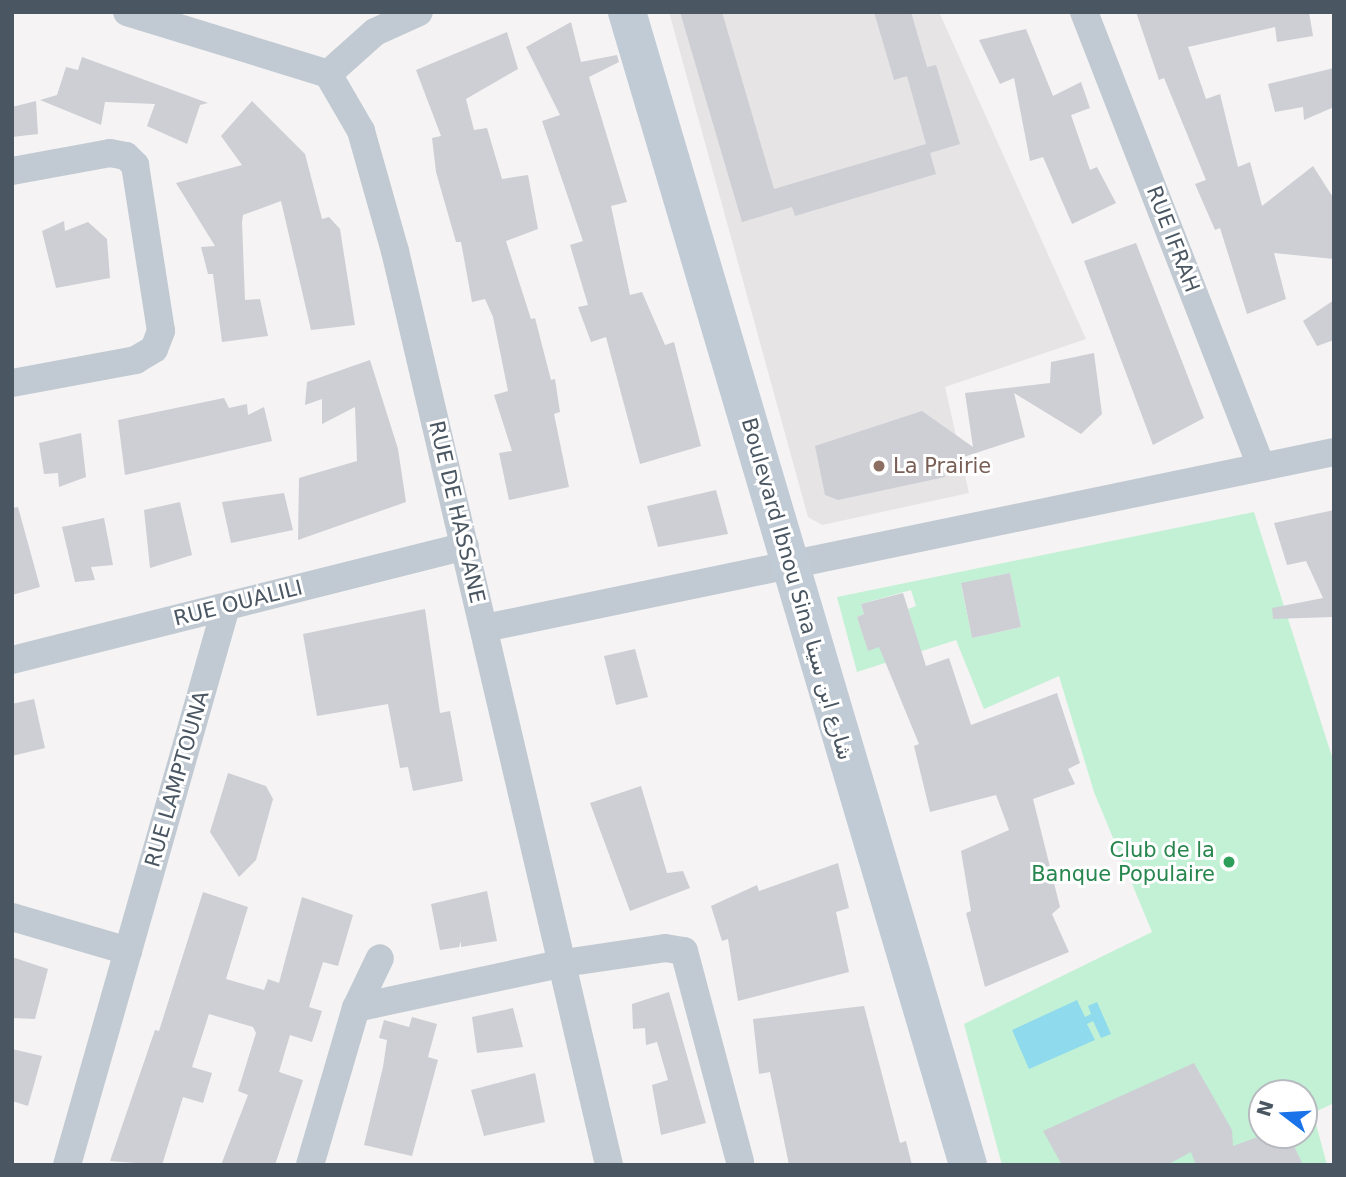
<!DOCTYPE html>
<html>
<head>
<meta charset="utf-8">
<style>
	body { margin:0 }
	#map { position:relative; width:1346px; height:1177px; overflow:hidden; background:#f5f3f3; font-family:"DejaVu Sans","Noto Naskh Arabic",sans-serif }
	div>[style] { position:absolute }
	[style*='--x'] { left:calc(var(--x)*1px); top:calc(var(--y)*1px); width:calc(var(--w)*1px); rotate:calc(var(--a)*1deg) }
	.education>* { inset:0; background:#e6e4e5 }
	.green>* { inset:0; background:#c3f1d5 }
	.water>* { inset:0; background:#90daee }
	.building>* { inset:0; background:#cdcfd5 }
	.street>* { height:28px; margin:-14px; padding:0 14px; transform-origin:14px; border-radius:14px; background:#c1cad2 }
	.secondary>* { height:38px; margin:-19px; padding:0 19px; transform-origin:19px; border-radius:19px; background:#c1cbd6 }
	.dots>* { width:19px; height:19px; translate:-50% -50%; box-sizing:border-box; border:4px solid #fff; border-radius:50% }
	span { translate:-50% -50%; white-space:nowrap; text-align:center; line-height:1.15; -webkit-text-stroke:6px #fff; paint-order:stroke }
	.street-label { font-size:21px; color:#4a5661 }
	.education-label { font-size:21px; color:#785e54 }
	.left { translate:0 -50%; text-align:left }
	.leisure-label { font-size:21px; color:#27864d }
	.right { translate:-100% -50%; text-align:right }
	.frame { position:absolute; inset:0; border:14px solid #4a5661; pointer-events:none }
	.north { position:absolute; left:1248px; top:1079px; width:70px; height:70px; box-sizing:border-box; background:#fff; border:2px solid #b7bbc0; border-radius:50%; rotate:287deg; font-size:19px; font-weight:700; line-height:28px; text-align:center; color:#4a5661 }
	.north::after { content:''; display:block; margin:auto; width:24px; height:32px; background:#1a73e8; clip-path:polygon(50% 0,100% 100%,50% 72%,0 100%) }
</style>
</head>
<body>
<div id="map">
	<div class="education">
		<i style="clip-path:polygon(669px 12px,939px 12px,1086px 339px,945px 387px,969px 493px,822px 525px,808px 517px)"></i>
	</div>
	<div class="green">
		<i style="clip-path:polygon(evenodd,1254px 512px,1334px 763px,1334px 1103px,1313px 1113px,1327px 1165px,1002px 1165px,964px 1024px,1152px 932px,1094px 792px,1059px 676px,984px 709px,956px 640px,857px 672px,837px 597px,1254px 512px,1010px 573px,1021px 627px,972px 638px,961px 584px,1010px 573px,1254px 512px,911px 590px,916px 606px,908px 609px,916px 635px,868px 650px,857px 617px,864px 614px,861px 604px,911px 590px,1254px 512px,1262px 1093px,1304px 1093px,1304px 1135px,1262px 1135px,1262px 1093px)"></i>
	</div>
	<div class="water">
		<i style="clip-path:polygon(1077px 1000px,1085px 1017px,1091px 1014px,1088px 1006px,1097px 1002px,1111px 1034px,1101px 1038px,1093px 1021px,1087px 1024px,1095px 1040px,1029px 1069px,1012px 1030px)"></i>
	</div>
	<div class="building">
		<i style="clip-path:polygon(680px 12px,722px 12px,774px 189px,926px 144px,907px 76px,894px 80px,874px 12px,911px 12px,927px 67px,936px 65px,960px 144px,930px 153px,936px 174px,795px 216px,792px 207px,742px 222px)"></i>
		<i style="clip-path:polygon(1136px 12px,1309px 12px,1313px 36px,1277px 42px,1275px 27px,1188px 47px,1206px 99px,1220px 94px,1238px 167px,1250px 162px,1262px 206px,1313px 166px,1334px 199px,1334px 259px,1274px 253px,1286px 299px,1247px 314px,1220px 228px,1215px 230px,1195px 184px,1206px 180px,1164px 78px,1159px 80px)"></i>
		<i style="clip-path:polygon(571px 22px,581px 62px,617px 55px,619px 62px,589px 77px,627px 202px,611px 206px,630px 295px,642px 292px,665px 345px,674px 342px,701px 446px,640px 464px,606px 337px,591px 342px,578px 307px,588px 305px,570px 245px,583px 241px,542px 121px,560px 115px,526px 47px)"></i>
		<i style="clip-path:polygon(1026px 29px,1053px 96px,1081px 82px,1090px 108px,1071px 115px,1090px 170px,1097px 167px,1116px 203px,1072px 224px,1043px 157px,1030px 161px,1014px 78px,1000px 84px,979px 40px)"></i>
		<i style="clip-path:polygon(507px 32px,518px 69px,466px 99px,474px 130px,487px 128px,502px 179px,528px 175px,538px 229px,506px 241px,531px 319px,535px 318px,551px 380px,555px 379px,560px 412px,554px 414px,569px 487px,509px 500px,499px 453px,512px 451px,494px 395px,508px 391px,493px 317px,485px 299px,472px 302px,461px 242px,456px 242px,436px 172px,432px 138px,441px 136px,416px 70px)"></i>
		<i style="clip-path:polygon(82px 57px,208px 103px,200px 105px,187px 144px,147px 126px,155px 104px,105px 102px,101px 125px,40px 100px,57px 95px,66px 67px,78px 70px)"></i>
		<i style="clip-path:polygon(1334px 68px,1334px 107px,1304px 120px,1303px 107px,1275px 112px,1268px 84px)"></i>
		<i style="clip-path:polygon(36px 101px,38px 134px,12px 137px,12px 107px)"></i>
		<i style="clip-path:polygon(252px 101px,305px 154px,322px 219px,329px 217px,340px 229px,355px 325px,311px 330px,281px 201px,243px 215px,242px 222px,245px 300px,260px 299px,268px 336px,222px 342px,213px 274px,208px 274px,201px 247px,215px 246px,176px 183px,242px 165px,221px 136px)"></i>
		<i style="clip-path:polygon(64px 221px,65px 231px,88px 222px,107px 239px,110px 278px,56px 288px,42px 231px)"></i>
		<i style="clip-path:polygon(1136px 243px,1204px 418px,1153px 445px,1084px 261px)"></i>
		<i style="clip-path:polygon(1334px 300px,1334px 340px,1317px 346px,1303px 321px)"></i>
		<i style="clip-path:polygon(1094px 353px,1102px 414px,1081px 434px,1014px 393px,1025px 437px,942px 464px,945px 477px,838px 500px,825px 495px,815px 446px,922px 411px,973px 447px,965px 393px,1050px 383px,1051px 362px)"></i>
		<i style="clip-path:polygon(370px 360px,398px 449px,406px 502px,298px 540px,299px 478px,357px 461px,355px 407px,322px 424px,322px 399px,305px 405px,307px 382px)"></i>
		<i style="clip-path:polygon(224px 398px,229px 408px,247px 404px,248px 415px,264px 407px,272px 441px,125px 475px,118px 420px)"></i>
		<i style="clip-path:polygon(81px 433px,86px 477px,59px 487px,58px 473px,44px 474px,39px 443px)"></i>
		<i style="clip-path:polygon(716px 490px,728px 534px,658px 547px,647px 506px)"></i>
		<i style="clip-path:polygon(284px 493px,293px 530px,231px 543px,222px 502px)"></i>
		<i style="clip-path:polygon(180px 502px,192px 555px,150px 568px,144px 510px)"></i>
		<i style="clip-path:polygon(18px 507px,40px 587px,12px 595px,12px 508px)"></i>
		<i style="clip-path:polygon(1334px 510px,1334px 622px,1332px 617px,1273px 619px,1272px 608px,1323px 598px,1306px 561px,1287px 565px,1274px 523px)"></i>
		<i style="clip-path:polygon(104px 518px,113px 565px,91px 567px,95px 580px,75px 582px,62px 527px)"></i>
		<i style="clip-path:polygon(1010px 573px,1021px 627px,972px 638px,961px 583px)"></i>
		<i style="clip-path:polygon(903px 593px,926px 666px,949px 658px,971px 725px,1057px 693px,1080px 763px,1068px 769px,1075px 784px,1033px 799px,1060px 907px,1052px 914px,1069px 952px,985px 987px,966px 913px,971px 911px,961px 851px,1009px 830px,996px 795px,930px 812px,914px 746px,919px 744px,879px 647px,868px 651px,857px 617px,864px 614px,861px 604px)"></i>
		<i style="clip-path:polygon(425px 609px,440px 713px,450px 711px,463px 781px,413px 791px,408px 767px,400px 768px,388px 704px,317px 716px,303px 634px)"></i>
		<i style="clip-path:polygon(635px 649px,648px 697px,616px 705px,604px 656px)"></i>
		<i style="clip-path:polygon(34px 699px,45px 748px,12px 756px,12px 704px)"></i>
		<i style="clip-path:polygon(228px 773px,266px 786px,273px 799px,256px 860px,239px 877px,210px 832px)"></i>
		<i style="clip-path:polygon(641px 786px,667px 873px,683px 871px,690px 888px,630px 911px,590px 803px)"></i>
		<i style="clip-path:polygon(838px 863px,849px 908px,836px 912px,849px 972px,738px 1001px,728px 939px,722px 941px,711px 906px,757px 885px,759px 891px)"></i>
		<i style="clip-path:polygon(487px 891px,497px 941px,461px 947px,461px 941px,459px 947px,440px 950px,431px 904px)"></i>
		<i style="clip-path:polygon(203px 892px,248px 907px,226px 979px,264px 990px,268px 979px,279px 983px,302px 897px,353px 915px,338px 966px,323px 962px,309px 1007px,322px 1011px,312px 1042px,290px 1035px,279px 1072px,303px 1080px,275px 1165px,221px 1165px,248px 1095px,238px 1091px,256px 1033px,253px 1027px,209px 1014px,192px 1067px,212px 1073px,203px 1103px,183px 1097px,162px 1165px,110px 1161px,155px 1030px,159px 1031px)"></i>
		<i style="clip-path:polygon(12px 957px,48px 969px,35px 1019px,12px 1018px)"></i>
		<i style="clip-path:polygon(669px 992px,706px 1123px,661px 1135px,652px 1085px,668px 1080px,657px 1042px,646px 1045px,645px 1028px,633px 1029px,632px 1004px)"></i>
		<i style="clip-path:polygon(864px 1006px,900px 1143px,906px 1141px,912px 1165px,789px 1165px,770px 1072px,759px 1074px,753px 1019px)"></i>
		<i style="clip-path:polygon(513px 1008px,523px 1047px,477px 1053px,472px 1017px)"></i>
		<i style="clip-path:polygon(412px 1017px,437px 1024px,428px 1057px,438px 1060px,412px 1156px,364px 1145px,383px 1067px,387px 1040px,379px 1038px,384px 1020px,409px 1027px)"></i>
		<i style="clip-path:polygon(12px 1049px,42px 1056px,28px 1106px,12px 1101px)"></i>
		<i style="clip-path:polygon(1194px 1063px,1232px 1130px,1233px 1146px,1263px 1135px,1289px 1135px,1303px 1165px,1191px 1165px,1195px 1163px,1191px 1152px,1167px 1165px,1062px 1165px,1043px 1131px)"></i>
		<i style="clip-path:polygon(535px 1073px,545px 1122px,484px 1136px,471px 1090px)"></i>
	</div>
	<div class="street">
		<i style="--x:127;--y:12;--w:210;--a:17.1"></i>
		<i style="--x:328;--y:74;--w:66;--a:59.9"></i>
		<i style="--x:361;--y:131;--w:125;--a:74.2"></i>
		<i style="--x:395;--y:251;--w:939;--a:76.82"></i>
		<i style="--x:1084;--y:12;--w:488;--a:68.7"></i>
		<i style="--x:328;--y:74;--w:63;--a:-41.8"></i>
		<i style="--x:375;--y:32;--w:48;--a:-24.4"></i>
		<i style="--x:12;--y:171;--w:100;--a:-10.4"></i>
		<i style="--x:110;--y:153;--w:16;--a:11"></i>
		<i style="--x:126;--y:156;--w:13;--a:45"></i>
		<i style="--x:135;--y:165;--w:168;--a:81.1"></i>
		<i style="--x:161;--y:331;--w:19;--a:111"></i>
		<i style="--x:154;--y:349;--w:21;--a:149"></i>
		<i style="--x:136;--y:360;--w:126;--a:169.5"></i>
		<i style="--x:485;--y:628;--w:867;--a:-11.71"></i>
		<i style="--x:12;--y:660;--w:467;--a:-14.1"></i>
		<i style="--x:12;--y:917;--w:121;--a:16.3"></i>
		<i style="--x:356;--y:1008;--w:213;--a:-12.2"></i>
		<i style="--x:564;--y:963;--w:102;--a:-8.4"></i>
		<i style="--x:665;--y:948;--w:19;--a:9"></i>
		<i style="--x:684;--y:951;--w:218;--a:75.1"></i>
		<i style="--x:67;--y:1165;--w:580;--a:-74.1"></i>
		<i style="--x:310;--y:1165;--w:164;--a:-73.7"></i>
		<i style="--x:356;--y:1008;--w:55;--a:-64.4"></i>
	</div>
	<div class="secondary">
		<i style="--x:627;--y:12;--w:1202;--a:73.52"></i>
	</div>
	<div class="dots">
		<i style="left:879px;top:466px;background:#8d6e63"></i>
		<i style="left:1229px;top:862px;background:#2e9e5b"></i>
	</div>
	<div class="street-label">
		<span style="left:1173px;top:239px;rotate:69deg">RUE IFRAH</span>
		<span style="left:457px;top:512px;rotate:77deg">RUE DE HASSANE</span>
		<span style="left:797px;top:589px;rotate:74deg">Boulevard Ibnou Sina شارع ابن سينا</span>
		<span style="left:238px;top:603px;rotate:-14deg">RUE OUALILI</span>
		<span style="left:177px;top:779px;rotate:-74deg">RUE LAMPTOUNA</span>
	</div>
	<div class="education-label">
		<span class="left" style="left:893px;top:466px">La Prairie</span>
	</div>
	<div class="leisure-label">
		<span class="right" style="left:1215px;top:862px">Club de la<br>Banque Populaire</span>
	</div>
	<div class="frame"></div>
	<div class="north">N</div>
</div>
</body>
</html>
